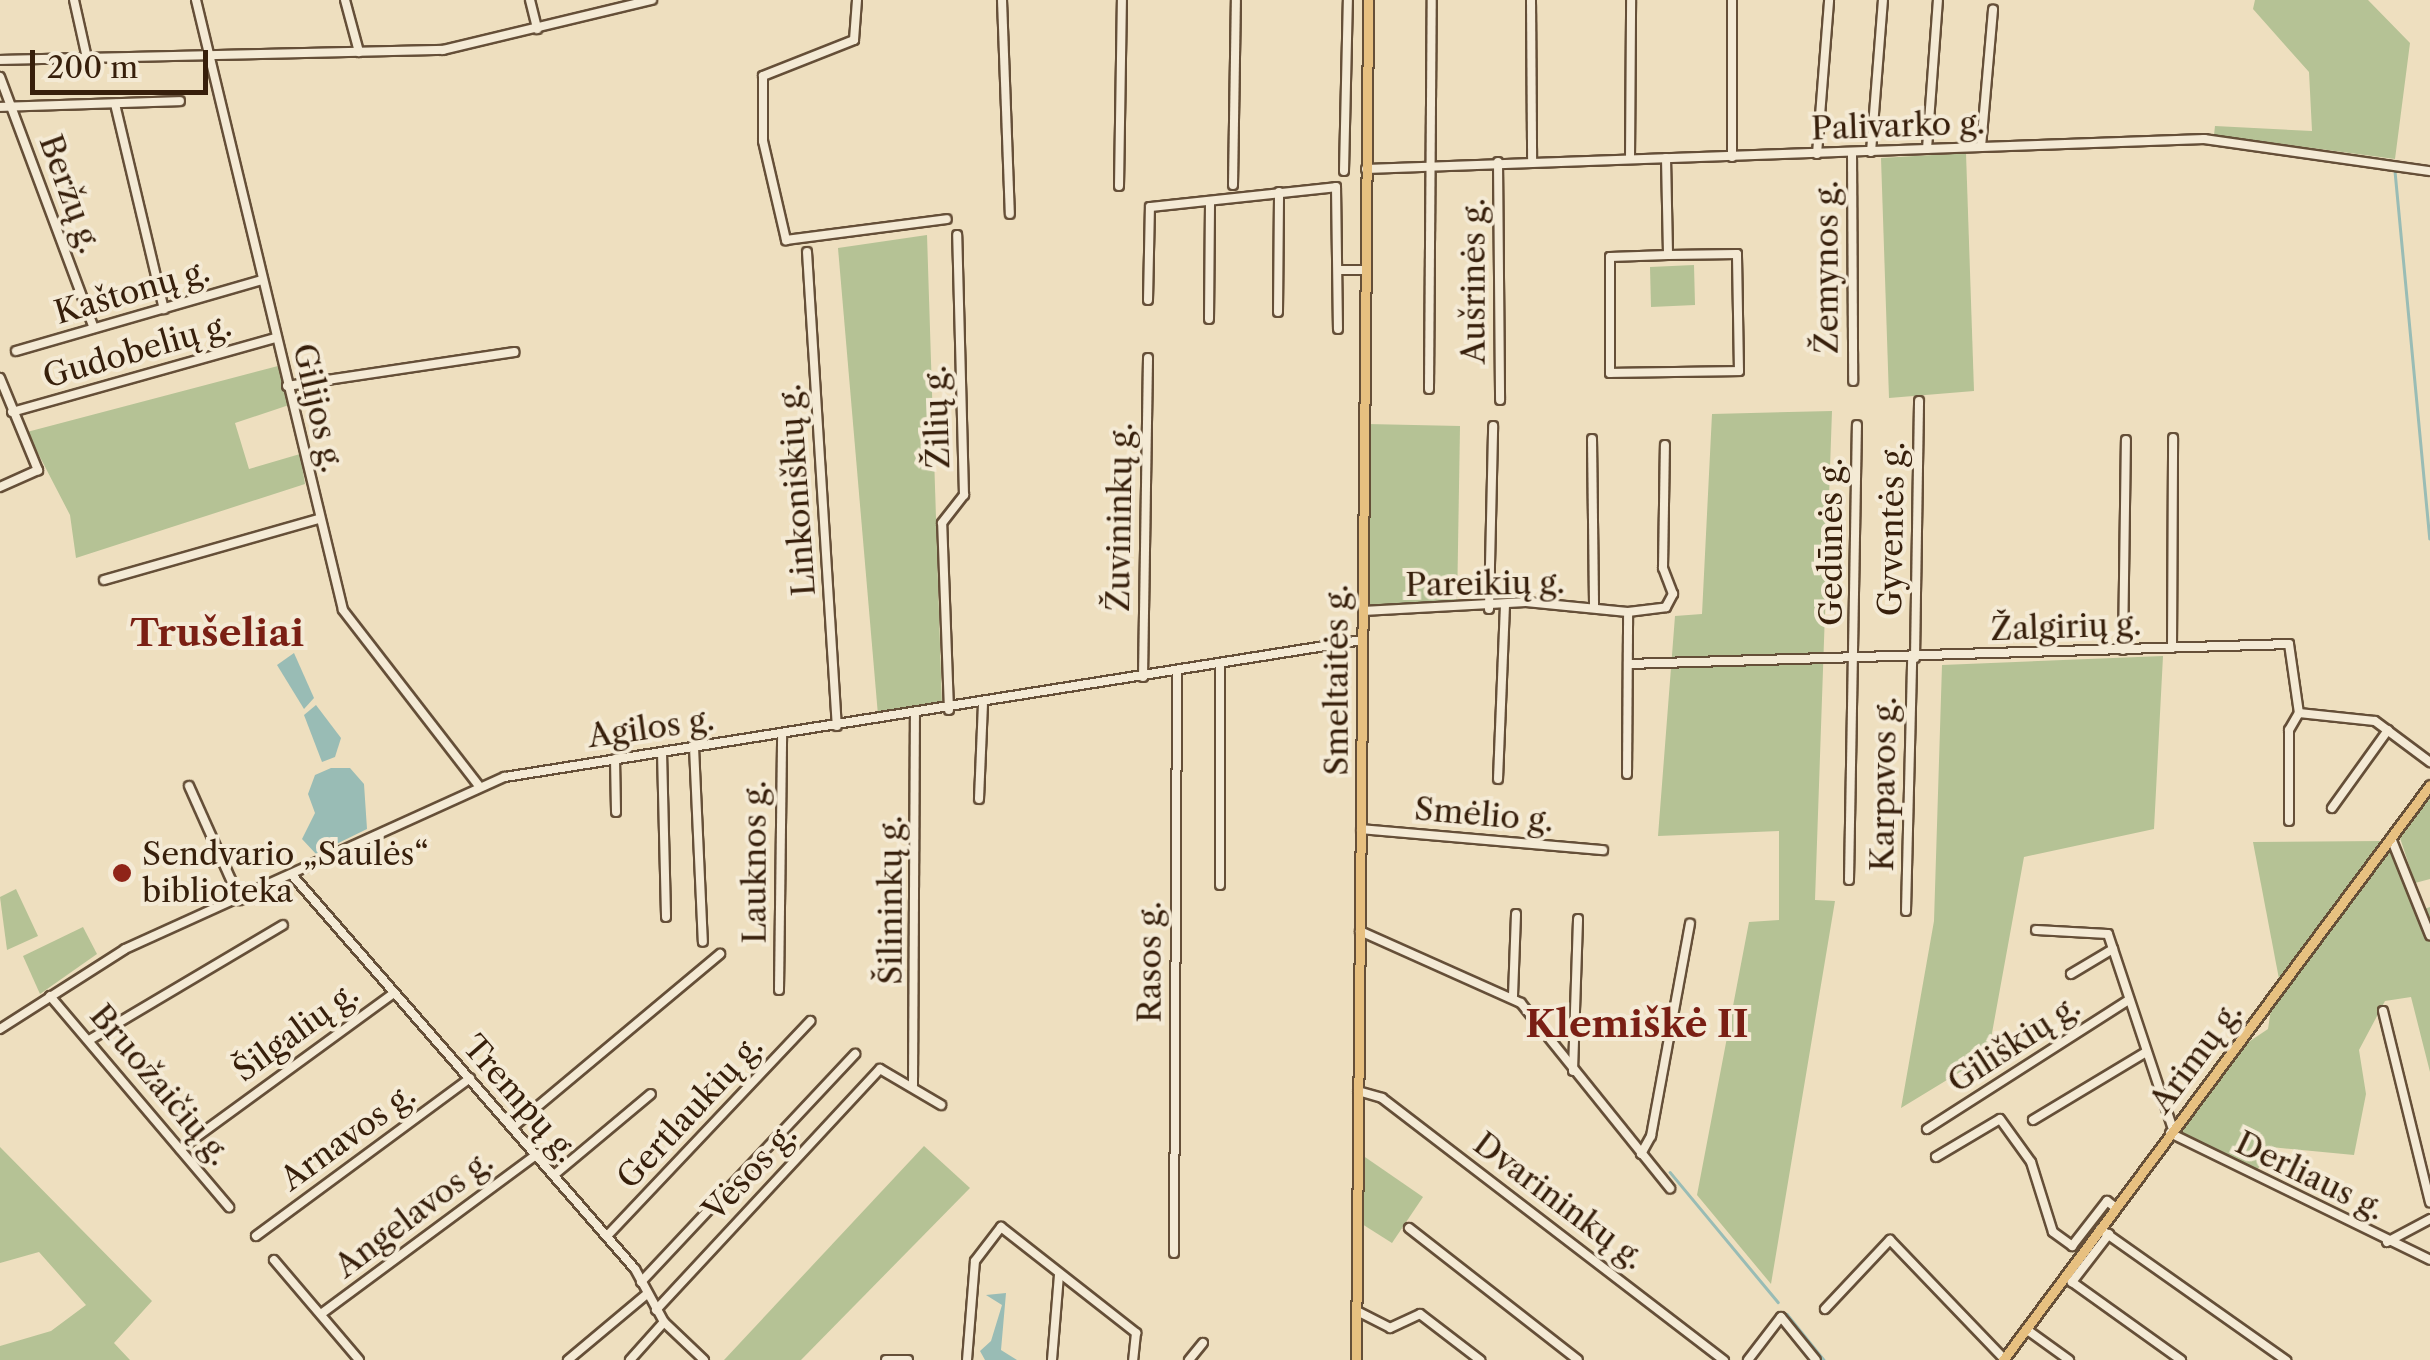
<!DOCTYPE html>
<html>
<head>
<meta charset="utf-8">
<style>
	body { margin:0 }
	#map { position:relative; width:2430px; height:1360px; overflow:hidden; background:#eedfbf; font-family:"Libre Caslon Text",serif }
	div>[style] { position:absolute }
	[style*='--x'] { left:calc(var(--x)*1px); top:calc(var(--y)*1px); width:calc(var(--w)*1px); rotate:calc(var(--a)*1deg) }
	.green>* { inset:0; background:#b5c295 }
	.water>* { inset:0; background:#99bcb5 }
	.stream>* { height:2.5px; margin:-1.25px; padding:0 1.25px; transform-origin:1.25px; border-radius:1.25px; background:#99bcb5 }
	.roads { filter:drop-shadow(2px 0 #654f38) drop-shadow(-2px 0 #654f38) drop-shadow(0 2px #654f38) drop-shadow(0 -2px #654f38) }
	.minor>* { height:8px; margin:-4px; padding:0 4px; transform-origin:4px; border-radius:4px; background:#f4ead5 }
	.major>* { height:9px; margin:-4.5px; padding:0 4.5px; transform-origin:4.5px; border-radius:4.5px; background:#e7c080 }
	.dots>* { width:28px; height:28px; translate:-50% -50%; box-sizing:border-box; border:5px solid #f4ead5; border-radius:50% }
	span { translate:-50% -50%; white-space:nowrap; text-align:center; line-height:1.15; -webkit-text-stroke:8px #f4ead5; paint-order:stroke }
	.street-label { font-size:32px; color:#371f0b }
	.poi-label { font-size:32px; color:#371f0b }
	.left { translate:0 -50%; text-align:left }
	.quarter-label { font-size:38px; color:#7a1f14; font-weight:700 }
	.scale { position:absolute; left:30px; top:50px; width:178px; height:45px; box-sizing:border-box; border:5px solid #371f0b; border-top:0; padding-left:12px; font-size:30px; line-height:35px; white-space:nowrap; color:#371f0b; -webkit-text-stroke:8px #f4ead5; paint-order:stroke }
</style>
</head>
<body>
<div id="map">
	<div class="green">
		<i style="clip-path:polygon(2255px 0,2368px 0,2410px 43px,2395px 159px,2214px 135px,2215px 126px,2312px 131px,2309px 72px,2253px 9px)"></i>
		<i style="clip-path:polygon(1966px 153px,1974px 391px,1889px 398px,1881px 158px)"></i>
		<i style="clip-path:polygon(927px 235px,942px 707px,878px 715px,838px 248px)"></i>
		<i style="clip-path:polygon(1694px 265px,1695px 305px,1651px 307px,1650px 267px)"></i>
		<i style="clip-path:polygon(278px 366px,289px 405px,235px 423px,249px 469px,300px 454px,305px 484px,76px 558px,70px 515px,27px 432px)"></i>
		<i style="clip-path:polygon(1832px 411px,1815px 900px,1835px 901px,1771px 1284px,1697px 1195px,1749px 922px,1779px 920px,1779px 831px,1658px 836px,1675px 616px,1702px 614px,1712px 414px)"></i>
		<i style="clip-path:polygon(1367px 424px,1460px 426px,1457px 608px,1367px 608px)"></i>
		<i style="clip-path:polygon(2163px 656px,2154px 829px,2024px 857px,1988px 1055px,1901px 1108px,1934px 921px,1942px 665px)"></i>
		<i style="clip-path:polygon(2430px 791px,2430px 879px,2415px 883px,2399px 835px)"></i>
		<i style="clip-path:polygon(2381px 841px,2279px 979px,2253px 842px)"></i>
		<i style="clip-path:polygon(2391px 844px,2421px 910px,2430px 907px,2430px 1072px,2411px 997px,2385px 1001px,2359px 1050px,2366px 1094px,2354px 1155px,2271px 1147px,2255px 1174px,2178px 1132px,2241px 1047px,2268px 1029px,2271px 1009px)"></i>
		<i style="clip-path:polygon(16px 889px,38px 936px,7px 950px,0 897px)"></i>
		<i style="clip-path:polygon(83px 927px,97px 954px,40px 994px,23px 956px)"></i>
		<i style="clip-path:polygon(924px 1146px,970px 1188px,801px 1360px,724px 1360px)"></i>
		<i style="clip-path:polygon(0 1147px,152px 1301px,114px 1343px,130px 1360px,0 1360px,0 1346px,51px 1331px,86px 1305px,39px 1252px,0 1263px)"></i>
		<i style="clip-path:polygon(1362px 1155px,1423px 1197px,1392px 1243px,1362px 1224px)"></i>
	</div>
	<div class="water">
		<i style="clip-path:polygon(294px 653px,314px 698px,304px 709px,277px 665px)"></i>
		<i style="clip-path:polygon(316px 705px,341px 738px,335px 757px,322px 762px,304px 715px)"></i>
		<i style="clip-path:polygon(331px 768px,350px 768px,364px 784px,367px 829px,316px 854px,302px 839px,315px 813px,308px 794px,315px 775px)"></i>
		<i style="clip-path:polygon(1006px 1293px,1001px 1350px,1017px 1360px,985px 1360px,980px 1351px,991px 1341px,1002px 1305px,986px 1295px)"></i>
	</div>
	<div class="stream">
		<i style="--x:2395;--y:171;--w:369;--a:84.6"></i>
		<i style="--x:1670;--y:1172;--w:169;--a:50.3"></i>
		<i style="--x:1787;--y:1314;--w:59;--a:51.2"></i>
	</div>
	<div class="roads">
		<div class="minor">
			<i style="--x:74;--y:0;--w:59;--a:77.4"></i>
			<i style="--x:196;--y:0;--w:627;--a:76.45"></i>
			<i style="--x:343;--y:610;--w:222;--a:52.3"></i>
			<i style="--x:345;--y:0;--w:54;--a:74.9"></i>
			<i style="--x:530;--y:0;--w:30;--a:76"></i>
			<i style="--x:857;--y:0;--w:40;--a:94.3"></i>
			<i style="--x:854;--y:40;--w:98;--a:158.4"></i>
			<i style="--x:763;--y:76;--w:65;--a:90"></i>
			<i style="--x:763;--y:141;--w:102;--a:76.9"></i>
			<i style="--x:786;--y:240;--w:162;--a:-7.4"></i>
			<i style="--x:1002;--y:0;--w:214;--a:87.9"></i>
			<i style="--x:1531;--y:0;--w:162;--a:89.6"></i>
			<i style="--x:1732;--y:0;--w:157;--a:90"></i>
			<i style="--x:0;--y:60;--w:443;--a:-1.3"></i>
			<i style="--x:443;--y:50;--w:215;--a:-13.5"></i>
			<i style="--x:0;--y:77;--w:268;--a:69.5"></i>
			<i style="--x:115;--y:104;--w:211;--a:76.6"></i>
			<i style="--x:0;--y:107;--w:180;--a:-1.9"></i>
			<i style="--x:1981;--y:147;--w:138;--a:-85"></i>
			<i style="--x:1927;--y:149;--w:149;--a:-85.8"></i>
			<i style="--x:1871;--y:152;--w:152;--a:-85.5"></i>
			<i style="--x:1852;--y:153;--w:228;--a:89.7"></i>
			<i style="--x:1817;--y:154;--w:154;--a:-85.5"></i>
			<i style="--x:1666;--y:158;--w:97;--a:88.8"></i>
			<i style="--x:1668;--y:255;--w:58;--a:178"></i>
			<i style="--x:1610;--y:257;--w:116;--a:90"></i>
			<i style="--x:1610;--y:373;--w:129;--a:-0.9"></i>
			<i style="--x:1739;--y:371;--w:117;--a:-91"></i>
			<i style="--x:1737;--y:254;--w:69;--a:179.2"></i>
			<i style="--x:1630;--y:159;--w:159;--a:-89.6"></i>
			<i style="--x:1498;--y:162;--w:238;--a:89.5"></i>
			<i style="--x:1366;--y:169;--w:839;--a:-2.05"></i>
			<i style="--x:2204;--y:139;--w:228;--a:8.1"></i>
			<i style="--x:1344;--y:171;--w:171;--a:-88.7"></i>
			<i style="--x:1233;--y:185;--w:185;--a:-89.1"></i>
			<i style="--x:1119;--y:186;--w:186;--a:-89.1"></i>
			<i style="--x:807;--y:252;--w:475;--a:86.4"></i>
			<i style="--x:1339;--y:270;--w:26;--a:0"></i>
			<i style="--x:1148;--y:300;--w:93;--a:-88.8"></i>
			<i style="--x:1150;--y:207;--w:187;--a:-6.1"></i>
			<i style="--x:1336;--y:187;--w:142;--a:89.2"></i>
			<i style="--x:1278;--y:312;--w:120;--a:-89.5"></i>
			<i style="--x:1209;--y:319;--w:118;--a:-89.5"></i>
			<i style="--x:16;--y:351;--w:256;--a:-16.1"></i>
			<i style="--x:0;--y:378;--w:100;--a:67.6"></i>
			<i style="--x:38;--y:470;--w:42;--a:155.9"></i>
			<i style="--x:287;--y:386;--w:230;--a:-8.5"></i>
			<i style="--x:1429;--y:389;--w:389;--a:-89.6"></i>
			<i style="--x:12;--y:412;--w:273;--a:-15.7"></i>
			<i style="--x:1592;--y:439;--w:169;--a:89.3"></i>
			<i style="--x:104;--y:580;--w:223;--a:-15.9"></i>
			<i style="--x:1489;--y:609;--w:183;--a:-88.7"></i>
			<i style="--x:1363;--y:611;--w:163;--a:-3.2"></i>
			<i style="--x:1526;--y:602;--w:102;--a:5.6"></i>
			<i style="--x:1628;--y:612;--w:38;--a:-7"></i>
			<i style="--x:1666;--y:607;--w:15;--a:-62"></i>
			<i style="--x:1673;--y:594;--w:28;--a:-111"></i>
			<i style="--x:1663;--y:568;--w:123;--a:-89.1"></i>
			<i style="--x:2172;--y:648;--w:210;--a:-89.7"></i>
			<i style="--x:2123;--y:650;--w:210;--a:-89.2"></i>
			<i style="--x:1915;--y:658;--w:257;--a:-89.1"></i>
			<i style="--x:1220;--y:664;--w:221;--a:90"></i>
			<i style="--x:1628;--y:664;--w:661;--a:-1.73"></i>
			<i style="--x:2289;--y:644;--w:70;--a:81.8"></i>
			<i style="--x:2299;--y:713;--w:76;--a:6"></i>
			<i style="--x:2375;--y:721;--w:69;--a:36.7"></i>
			<i style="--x:1143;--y:677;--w:319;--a:-89.1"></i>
			<i style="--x:949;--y:710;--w:187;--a:-92.1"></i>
			<i style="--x:942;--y:523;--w:36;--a:-52"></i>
			<i style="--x:964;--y:495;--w:260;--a:-91.5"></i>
			<i style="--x:694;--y:747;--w:195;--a:87.4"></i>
			<i style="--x:662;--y:752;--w:165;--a:88.6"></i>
			<i style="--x:615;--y:759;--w:53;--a:88.9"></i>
			<i style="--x:1627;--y:774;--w:162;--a:-89.6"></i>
			<i style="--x:1498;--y:779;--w:173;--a:-87.7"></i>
			<i style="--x:189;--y:786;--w:125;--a:65.9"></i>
			<i style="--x:979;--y:799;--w:94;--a:-87.6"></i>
			<i style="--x:2332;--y:808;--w:96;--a:-54.3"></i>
			<i style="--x:2289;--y:821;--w:91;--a:-90"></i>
			<i style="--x:2289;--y:730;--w:20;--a:-60"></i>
			<i style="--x:1361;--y:829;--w:243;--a:5"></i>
			<i style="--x:2391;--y:838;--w:105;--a:68.1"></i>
			<i style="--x:292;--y:875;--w:522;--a:48.96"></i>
			<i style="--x:635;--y:1269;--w:60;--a:61.3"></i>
			<i style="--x:664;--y:1322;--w:55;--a:43.5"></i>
			<i style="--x:1849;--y:880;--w:455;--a:-89"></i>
			<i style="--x:1906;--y:911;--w:253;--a:-88.6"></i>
			<i style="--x:2036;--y:930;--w:72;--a:3.2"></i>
			<i style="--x:2108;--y:934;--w:206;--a:71.6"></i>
			<i style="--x:1360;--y:931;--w:176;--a:24.1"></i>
			<i style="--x:1521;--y:1003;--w:238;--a:51.2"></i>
			<i style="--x:2071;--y:974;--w:49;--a:-30.8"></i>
			<i style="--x:779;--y:990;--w:255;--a:-89.3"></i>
			<i style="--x:50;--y:996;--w:277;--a:49.7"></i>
			<i style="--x:1513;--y:996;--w:82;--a:-87.9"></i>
			<i style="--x:2383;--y:1011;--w:197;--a:76.2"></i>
			<i style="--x:0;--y:1029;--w:148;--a:-32.6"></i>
			<i style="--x:125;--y:949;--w:417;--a:-24.4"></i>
			<i style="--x:505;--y:777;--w:868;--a:-9.08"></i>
			<i style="--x:91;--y:1039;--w:223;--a:-30.7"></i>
			<i style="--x:1573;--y:1071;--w:152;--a:-88.1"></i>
			<i style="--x:913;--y:1085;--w:370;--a:-89.7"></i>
			<i style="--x:1358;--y:1091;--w:25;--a:16"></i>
			<i style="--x:1382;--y:1098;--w:431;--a:37.5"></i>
			<i style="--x:2033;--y:1120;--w:132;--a:-31"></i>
			<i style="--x:513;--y:1127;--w:270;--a:-39.9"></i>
			<i style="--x:1927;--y:1129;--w:240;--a:-32.6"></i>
			<i style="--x:2170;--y:1133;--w:289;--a:26"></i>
			<i style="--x:180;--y:1149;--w:265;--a:-36.1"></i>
			<i style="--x:1641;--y:1154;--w:21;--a:-61"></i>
			<i style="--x:1651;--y:1136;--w:216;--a:-79.6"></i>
			<i style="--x:1936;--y:1157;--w:74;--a:-30.7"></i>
			<i style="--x:2000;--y:1119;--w:53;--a:54.2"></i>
			<i style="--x:2031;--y:1162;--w:73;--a:72.6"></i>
			<i style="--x:2053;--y:1232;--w:24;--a:36"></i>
			<i style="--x:2072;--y:1246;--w:57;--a:-52.1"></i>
			<i style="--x:2107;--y:1201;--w:11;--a:38"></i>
			<i style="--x:554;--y:1175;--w:126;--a:-39.9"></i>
			<i style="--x:1409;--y:1228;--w:214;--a:38"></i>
			<i style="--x:2100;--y:1229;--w:228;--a:35.2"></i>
			<i style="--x:2109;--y:1234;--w:61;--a:127.6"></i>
			<i style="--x:2072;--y:1282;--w:134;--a:35.6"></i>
			<i style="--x:256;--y:1236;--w:266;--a:-36.4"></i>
			<i style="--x:607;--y:1236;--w:296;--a:-46.6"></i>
			<i style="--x:2387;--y:1242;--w:49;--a:-28.1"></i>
			<i style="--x:1174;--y:1253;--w:581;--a:-89.7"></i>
			<i style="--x:274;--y:1260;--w:131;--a:49.6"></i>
			<i style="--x:641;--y:1282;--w:313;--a:-46.8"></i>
			<i style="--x:1825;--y:1309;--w:95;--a:-46.7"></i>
			<i style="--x:1890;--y:1240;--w:165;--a:46.2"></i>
			<i style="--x:656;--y:1310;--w:329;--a:-47.1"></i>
			<i style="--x:880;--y:1069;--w:71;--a:30.5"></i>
			<i style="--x:1357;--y:1311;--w:37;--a:27"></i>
			<i style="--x:1390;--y:1328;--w:33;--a:-25"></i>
			<i style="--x:1420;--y:1314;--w:76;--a:37.5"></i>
			<i style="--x:321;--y:1314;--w:269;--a:-36.5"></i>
			<i style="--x:2026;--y:1329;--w:53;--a:35.8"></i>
			<i style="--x:568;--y:1360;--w:103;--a:-39.9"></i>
			<i style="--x:630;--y:1360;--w:51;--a:-48.2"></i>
			<i style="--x:886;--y:1360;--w:22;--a:0"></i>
			<i style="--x:967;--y:1360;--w:99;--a:-85.4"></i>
			<i style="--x:975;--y:1261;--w:43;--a:-52.6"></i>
			<i style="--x:1001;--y:1227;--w:172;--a:38.1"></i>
			<i style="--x:1136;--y:1333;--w:27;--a:96"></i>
			<i style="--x:1052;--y:1360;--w:85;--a:-85.3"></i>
			<i style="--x:1189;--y:1360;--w:22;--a:-51"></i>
			<i style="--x:1748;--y:1360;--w:54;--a:-52.5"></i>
			<i style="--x:1781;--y:1317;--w:55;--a:50.9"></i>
		</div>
		<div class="major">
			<i style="--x:1356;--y:1360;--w:1360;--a:-89.49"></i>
			<i style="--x:2003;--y:1360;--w:716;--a:-53.4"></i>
		</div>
	</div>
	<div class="dots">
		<i style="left:122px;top:873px;background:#8f2418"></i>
	</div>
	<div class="street-label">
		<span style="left:1898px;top:126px;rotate:-2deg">Palivarko g.</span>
		<span style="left:70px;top:194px;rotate:70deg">Beržų g.</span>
		<span style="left:1827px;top:267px;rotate:-90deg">Žemynos g.</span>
		<span style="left:1474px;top:281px;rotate:-90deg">Aušrinės g.</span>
		<span style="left:132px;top:292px;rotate:-16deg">Kaštonų g.</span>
		<span style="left:137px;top:351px;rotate:-16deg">Gudobelių g.</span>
		<span style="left:318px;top:408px;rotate:77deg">Gilijos g.</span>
		<span style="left:937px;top:417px;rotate:-92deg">Žilių g.</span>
		<span style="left:797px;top:490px;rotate:-94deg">Linkoniškių g.</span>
		<span style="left:1120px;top:517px;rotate:-89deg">Žuvininkų g.</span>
		<span style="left:1892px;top:529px;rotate:-89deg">Gyventės g.</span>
		<span style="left:1831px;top:542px;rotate:-90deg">Gedūnės g.</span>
		<span style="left:1485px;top:584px;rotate:-1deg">Pareikių g.</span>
		<span style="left:2066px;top:627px;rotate:-2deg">Žalgirių g.</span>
		<span style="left:1337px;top:680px;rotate:-90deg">Smeltaitės g.</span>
		<span style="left:651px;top:728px;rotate:-8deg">Agilos g.</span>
		<span style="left:1884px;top:784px;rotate:-89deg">Karpavos g.</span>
		<span style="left:1484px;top:815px;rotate:5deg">Smėlio g.</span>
		<span style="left:755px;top:862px;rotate:-90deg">Lauknos g.</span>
		<span style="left:891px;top:900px;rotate:-90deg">Šilininkų g.</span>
		<span style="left:1150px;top:962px;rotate:-90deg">Rasos g.</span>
		<span style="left:296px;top:1032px;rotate:-36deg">Šilgalių g.</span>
		<span style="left:2014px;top:1044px;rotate:-33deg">Giliškių g.</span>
		<span style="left:2196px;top:1057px;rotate:-53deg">Arimų g.</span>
		<span style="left:160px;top:1085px;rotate:50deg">Bruožaičių g.</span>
		<span style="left:520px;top:1099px;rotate:49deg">Trempų g.</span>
		<span style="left:690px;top:1112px;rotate:-47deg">Gertlaukių g.</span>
		<span style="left:348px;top:1137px;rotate:-36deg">Arnavos g.</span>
		<span style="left:750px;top:1172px;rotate:-47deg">Vėsos g.</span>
		<span style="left:2310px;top:1176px;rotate:26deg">Derliaus g.</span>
		<span style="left:1559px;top:1201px;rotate:37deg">Dvarininkų g.</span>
		<span style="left:414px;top:1214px;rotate:-37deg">Angelavos g.</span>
	</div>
	<div class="poi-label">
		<span class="left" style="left:142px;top:873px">Sendvario „Saulės“<br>biblioteka</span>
	</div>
	<div class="quarter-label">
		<span style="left:217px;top:633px">Trušeliai</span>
		<span style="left:1637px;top:1024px">Klemiškė II</span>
	</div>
	<div class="scale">200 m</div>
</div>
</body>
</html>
